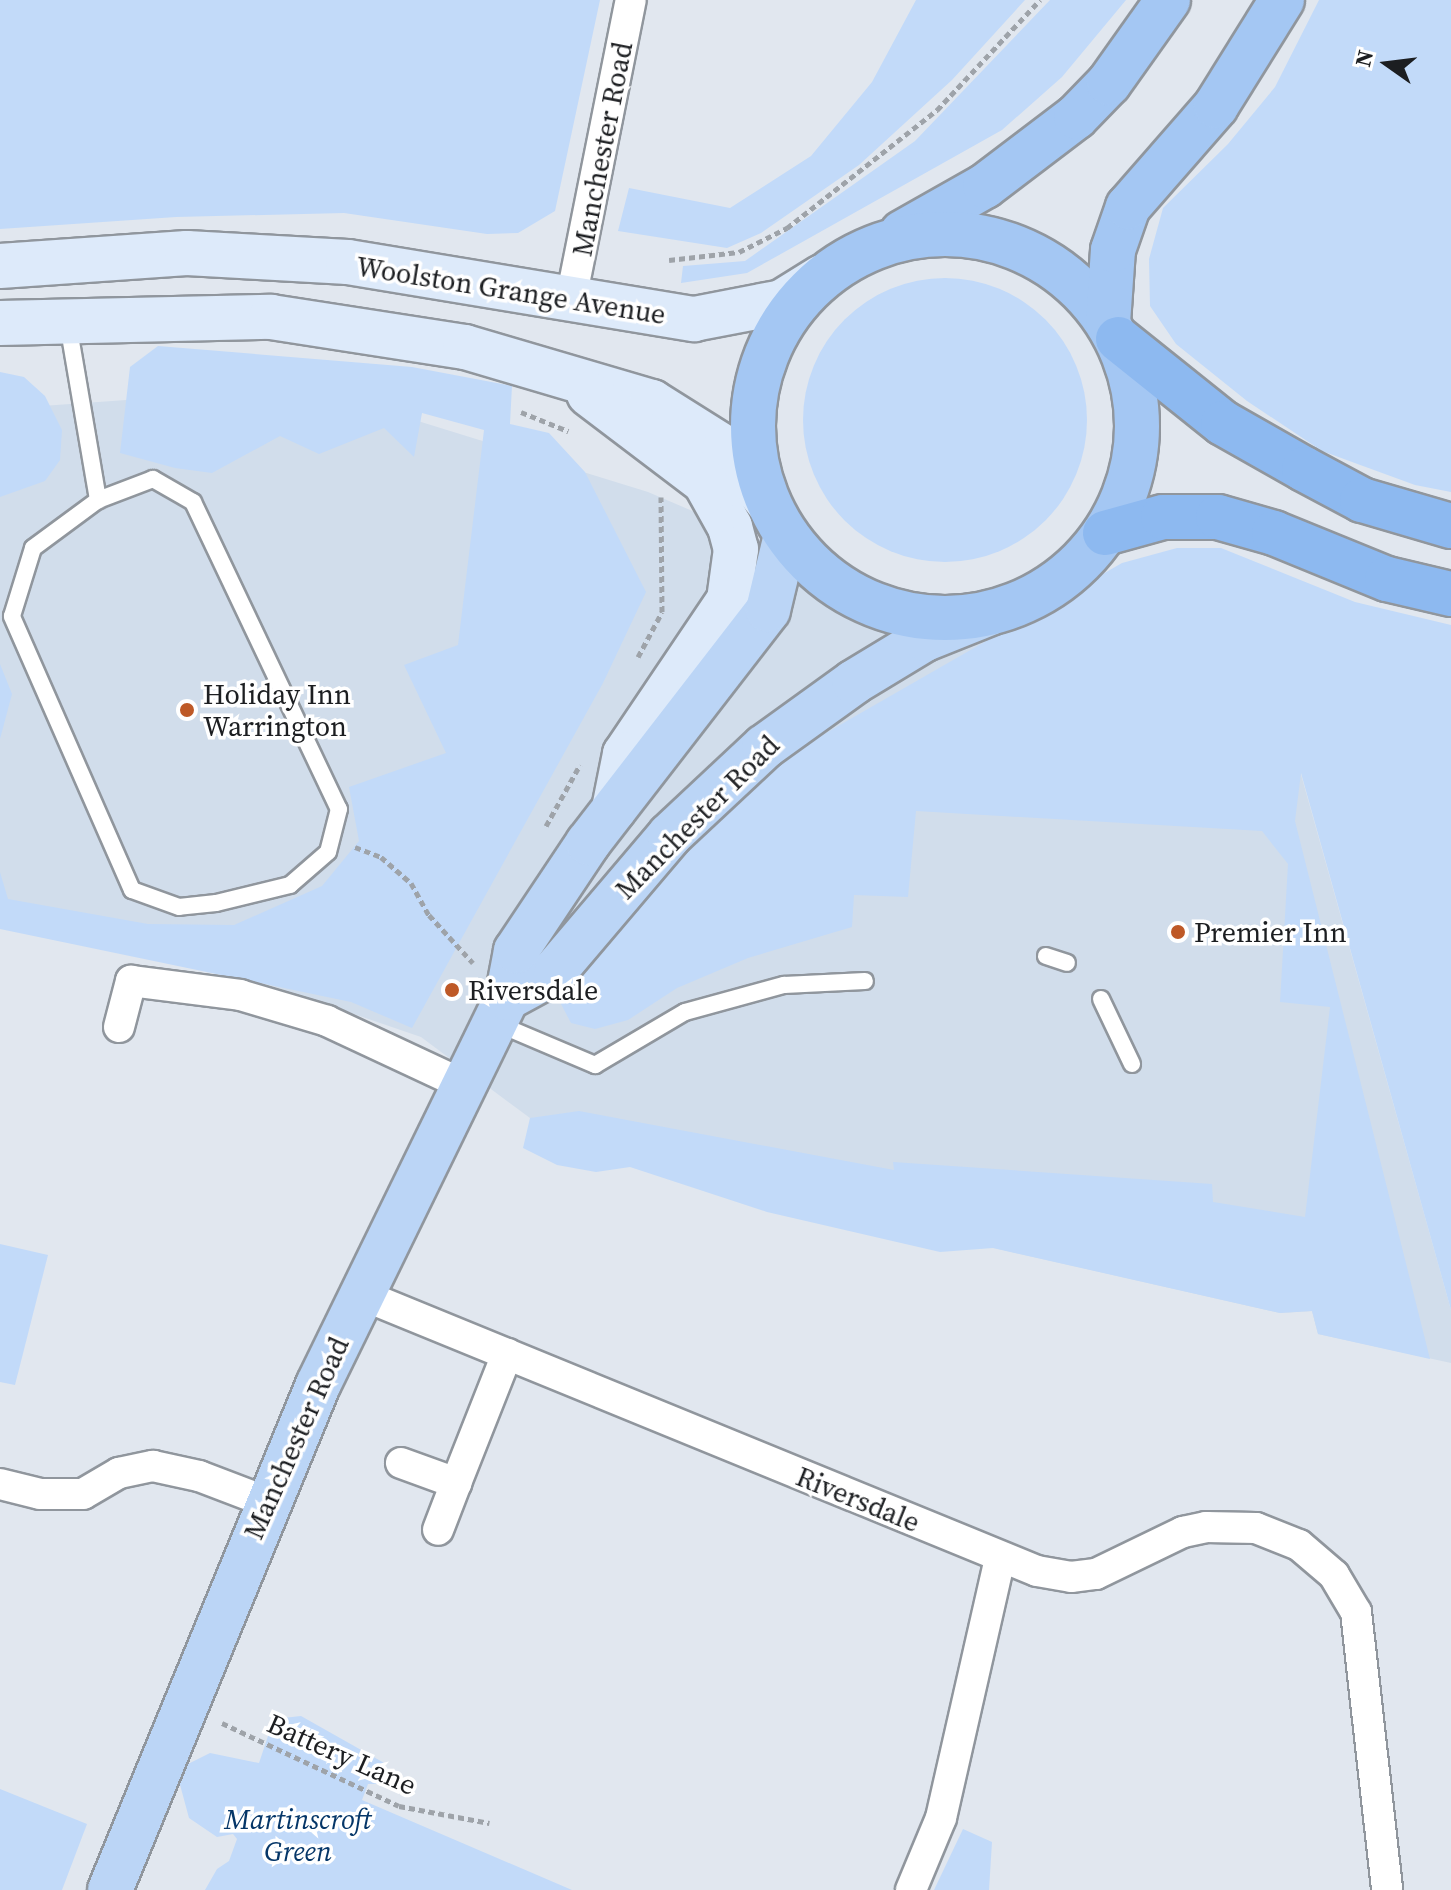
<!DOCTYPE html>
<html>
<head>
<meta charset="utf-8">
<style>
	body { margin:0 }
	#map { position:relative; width:1451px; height:1890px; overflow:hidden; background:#e1e7ef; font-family:"Source Serif 4",serif }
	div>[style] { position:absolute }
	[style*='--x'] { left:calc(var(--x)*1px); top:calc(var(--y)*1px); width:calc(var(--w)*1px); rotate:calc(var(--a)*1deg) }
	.built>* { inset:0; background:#d1ddeb }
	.green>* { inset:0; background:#c2daf9 }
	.round { border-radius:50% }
	.path>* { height:5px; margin-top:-2.5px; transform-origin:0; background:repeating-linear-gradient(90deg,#9ea3a9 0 6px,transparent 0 10px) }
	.roads { filter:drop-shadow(2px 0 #90969d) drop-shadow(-2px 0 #90969d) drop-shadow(0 2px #90969d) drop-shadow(0 -2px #90969d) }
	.service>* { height:16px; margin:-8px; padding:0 8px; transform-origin:8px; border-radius:8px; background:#fff }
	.minor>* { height:30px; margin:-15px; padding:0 15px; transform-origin:15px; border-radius:15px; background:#fff }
	.secondary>* { height:44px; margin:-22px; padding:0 22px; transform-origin:22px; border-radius:22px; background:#ddeafa }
	.primary>* { height:44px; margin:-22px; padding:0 22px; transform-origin:22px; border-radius:22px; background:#bbd5f6 }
	.trunk>* { height:44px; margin:-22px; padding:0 22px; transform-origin:22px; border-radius:22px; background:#a4c7f3 }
	.trunk>.ring { margin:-22px; padding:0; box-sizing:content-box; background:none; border:44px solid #a4c7f3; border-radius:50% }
	.motorway>* { height:44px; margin:-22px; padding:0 22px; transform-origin:22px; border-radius:22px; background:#8db9f0 }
	.dots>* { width:22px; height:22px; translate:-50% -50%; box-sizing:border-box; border:4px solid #fff; border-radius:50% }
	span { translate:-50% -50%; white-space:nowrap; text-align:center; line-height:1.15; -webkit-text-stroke:7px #fff; paint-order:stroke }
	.street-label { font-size:28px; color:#1c1e21 }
	.poi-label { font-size:28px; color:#1c1e21 }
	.left { translate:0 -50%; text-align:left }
	.park-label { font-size:28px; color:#053668; font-style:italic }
	.north { position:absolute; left:1347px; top:24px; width:80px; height:80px; -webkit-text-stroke:6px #fff; paint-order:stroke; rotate:284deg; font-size:22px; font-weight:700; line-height:32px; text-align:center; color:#1c1e21 }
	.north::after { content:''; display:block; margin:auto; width:28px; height:36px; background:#1c1e21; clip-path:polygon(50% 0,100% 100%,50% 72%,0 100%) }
</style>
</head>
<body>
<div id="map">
	<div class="built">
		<i style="clip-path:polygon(308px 387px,648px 492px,1300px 771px,1451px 1310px,1451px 1363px,1318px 1334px,1312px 1311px,1280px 1313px,823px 1209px,530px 1118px,421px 1037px,164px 949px,0 927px,0 409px)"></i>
	</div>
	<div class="green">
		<i style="clip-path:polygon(0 0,600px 0,555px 211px,518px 233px,487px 234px,344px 213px,176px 217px,0 229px)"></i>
		<i style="clip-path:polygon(916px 0,1025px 0,952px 80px,859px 165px,761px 233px,727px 248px,618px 231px,629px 188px,730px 208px,811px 156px,872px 82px)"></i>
		<i style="clip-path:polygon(1050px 0,1126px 0,1062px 77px,1002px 130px,747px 273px,681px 283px,683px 266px,745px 261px,915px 141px)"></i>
		<i style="clip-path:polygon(1319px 0,1451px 0,1451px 492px,1415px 485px,1322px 451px,1247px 401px,1176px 344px,1150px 306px,1149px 259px,1163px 208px,1228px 144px,1275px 87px)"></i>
		<i class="round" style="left:803px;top:278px;width:284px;height:284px"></i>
		<i style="clip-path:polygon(158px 346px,412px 367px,512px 386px,510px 424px,549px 433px,585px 472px,646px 592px,603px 683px,412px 1028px,351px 1002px,0 929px,0 872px,8px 899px,148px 924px,234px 925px,322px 886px,359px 841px,349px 787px,446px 753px,404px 665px,458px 645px,484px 430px,422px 413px,414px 457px,384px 428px,319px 454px,280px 436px,212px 473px,175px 468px,120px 453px,130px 367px)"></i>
		<i style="clip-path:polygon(0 372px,24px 377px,45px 396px,62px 430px,60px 460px,45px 481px,0 497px)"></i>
		<i style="clip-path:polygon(1177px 548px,1221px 548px,1355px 602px,1451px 625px,1451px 1310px,1301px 773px,1295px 821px,1430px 1359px,1318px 1334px,1312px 1311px,1280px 1313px,993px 1248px,940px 1252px,767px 1212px,630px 1167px,596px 1172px,557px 1165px,523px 1148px,530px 1118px,579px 1111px,894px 1170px,893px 1162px,1212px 1184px,1213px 1202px,1305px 1217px,1330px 1007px,1280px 1002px,1288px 864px,1262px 831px,916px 811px,908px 897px,854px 895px,852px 927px,748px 958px,677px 988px,628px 1020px,595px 1029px,571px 1023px,561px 1004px,563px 989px,579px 961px,730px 804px,812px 741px,1122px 563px)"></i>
		<i style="clip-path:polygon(0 664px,12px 694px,0 739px)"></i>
		<i style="clip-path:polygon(0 1244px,48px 1255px,15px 1385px,0 1382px)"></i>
		<i style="clip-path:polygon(301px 1716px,386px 1764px,378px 1784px,368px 1784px,362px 1800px,572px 1890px,205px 1890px,217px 1869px,229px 1861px,237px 1839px,233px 1834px,217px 1837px,189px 1818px,179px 1781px,184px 1766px,210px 1753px,259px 1763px,270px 1730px,283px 1718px)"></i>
		<i style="clip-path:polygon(0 1789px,87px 1824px,62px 1890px,0 1890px)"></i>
		<i style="clip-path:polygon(963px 1829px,992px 1842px,989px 1890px,934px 1890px)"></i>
	</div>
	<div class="path">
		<i style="--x:669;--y:260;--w:70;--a:-6.5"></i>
		<i style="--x:739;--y:252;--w:54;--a:-26.6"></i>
		<i style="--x:787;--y:228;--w:191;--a:-38.2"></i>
		<i style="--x:937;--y:110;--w:151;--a:-46.9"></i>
		<i style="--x:521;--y:412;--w:51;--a:22"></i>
		<i style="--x:638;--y:657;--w:51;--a:-61.9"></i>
		<i style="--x:662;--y:612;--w:115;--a:-90.5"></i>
		<i style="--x:546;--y:826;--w:70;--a:-60.9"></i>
		<i style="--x:355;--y:847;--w:28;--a:21"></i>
		<i style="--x:381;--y:857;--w:40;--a:41"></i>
		<i style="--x:411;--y:883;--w:37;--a:61"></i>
		<i style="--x:429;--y:915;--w:65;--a:47.5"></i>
		<i style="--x:222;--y:1723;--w:195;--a:25.1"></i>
		<i style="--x:399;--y:1806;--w:92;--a:10.7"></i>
	</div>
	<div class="roads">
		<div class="service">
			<i style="--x:68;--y:324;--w:179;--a:80.3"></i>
			<i style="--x:153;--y:479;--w:46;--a:29.9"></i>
			<i style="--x:193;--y:502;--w:340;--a:64.6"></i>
			<i style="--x:339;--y:809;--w:44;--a:104.3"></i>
			<i style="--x:328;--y:852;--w:50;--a:139"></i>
			<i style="--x:290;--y:885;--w:76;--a:166.3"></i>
			<i style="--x:216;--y:903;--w:37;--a:174"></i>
			<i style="--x:179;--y:907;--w:50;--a:-160.1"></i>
			<i style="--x:132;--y:890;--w:299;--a:-113.7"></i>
			<i style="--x:12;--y:616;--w:71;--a:-72.8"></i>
			<i style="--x:33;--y:548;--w:81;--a:-36.4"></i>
			<i style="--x:98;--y:500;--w:59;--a:-20.9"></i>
			<i style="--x:1046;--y:956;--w:22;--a:18"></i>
			<i style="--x:1101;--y:999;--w:72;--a:64.5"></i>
			<i style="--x:496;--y:1023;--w:108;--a:23"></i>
			<i style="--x:595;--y:1065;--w:104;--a:-30.5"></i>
			<i style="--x:685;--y:1012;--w:103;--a:-15.3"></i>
			<i style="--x:784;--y:985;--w:81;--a:-2.8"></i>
		</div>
		<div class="minor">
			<i style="--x:571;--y:299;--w:305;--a:-78.7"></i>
			<i style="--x:119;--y:1027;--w:48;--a:-75.4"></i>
			<i style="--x:131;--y:981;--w:110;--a:7.3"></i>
			<i style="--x:240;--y:995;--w:91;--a:16.6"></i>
			<i style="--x:327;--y:1021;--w:149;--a:25"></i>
			<i style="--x:360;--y:1294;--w:731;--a:22.25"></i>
			<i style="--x:1037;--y:1571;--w:35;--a:10"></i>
			<i style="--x:1071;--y:1577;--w:25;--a:-7"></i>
			<i style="--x:1096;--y:1574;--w:97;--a:-25.8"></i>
			<i style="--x:1183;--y:1532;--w:24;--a:-12"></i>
			<i style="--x:1206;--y:1527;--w:50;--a:1.1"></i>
			<i style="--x:1256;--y:1528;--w:46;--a:21.6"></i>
			<i style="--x:1299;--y:1545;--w:46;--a:40.6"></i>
			<i style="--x:1334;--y:1575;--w:43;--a:59.3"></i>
			<i style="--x:1356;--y:1612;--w:280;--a:83.6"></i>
			<i style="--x:401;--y:1463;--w:59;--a:20"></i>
			<i style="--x:456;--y:1483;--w:50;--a:111"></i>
			<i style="--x:456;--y:1483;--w:139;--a:-68.4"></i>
			<i style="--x:0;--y:1484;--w:41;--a:14"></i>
			<i style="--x:40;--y:1494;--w:43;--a:0"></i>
			<i style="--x:83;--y:1494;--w:42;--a:-30.3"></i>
			<i style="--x:119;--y:1473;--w:35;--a:-12"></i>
			<i style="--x:153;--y:1466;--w:47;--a:12.3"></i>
			<i style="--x:199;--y:1476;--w:73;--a:20.9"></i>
			<i style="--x:911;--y:1890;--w:78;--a:-67.4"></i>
			<i style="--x:941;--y:1818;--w:267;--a:-77.2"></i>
		</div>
		<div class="secondary">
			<i style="--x:0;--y:266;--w:187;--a:-4"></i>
			<i style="--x:187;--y:253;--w:161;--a:3.2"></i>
			<i style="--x:348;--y:262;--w:351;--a:9.4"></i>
			<i style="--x:694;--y:319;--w:90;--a:-10.9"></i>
			<i style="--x:782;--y:302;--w:47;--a:-32"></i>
			<i style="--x:0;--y:323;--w:271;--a:-1.3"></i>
			<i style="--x:271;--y:317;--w:196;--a:8.8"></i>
			<i style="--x:465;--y:347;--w:195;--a:16.4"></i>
			<i style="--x:652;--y:402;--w:86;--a:32.2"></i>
			<i style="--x:725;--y:448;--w:69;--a:51.5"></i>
			<i style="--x:589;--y:394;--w:146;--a:37.2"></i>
			<i style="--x:705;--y:482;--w:51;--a:60.9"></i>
			<i style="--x:730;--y:527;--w:23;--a:75"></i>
			<i style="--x:736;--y:549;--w:51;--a:97.8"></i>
			<i style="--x:729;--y:600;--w:186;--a:124"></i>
			<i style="--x:625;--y:754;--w:56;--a:101.3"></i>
		</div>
		<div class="primary">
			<i style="--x:507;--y:998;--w:52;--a:-28.5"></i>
			<i style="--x:553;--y:973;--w:181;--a:-49.7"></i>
			<i style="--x:670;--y:835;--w:129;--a:-43.1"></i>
			<i style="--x:764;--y:747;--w:111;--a:-35.8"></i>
			<i style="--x:854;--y:682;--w:83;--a:-31.2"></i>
			<i style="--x:925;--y:639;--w:70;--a:-21.8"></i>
			<i style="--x:110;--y:1890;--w:546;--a:-67.61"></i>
			<i style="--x:318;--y:1385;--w:431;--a:-64"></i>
			<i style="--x:507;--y:998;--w:48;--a:-79.2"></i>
			<i style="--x:516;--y:951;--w:130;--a:-56.3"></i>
			<i style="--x:588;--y:843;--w:294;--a:-52.3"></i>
			<i style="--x:768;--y:610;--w:77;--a:-76.5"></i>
		</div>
		<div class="trunk">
			<i style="--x:902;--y:233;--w:95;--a:-29.5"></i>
			<i style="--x:985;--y:186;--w:114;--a:-37.2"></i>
			<i style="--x:1076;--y:117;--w:47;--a:-45.9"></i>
			<i style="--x:1109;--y:83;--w:102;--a:-54.6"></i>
			<i class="ring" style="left:753px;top:234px;width:340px;height:340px"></i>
			<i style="--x:1108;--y:323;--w:73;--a:-86.1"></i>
			<i style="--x:1113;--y:250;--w:46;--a:-70.8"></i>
			<i style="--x:1128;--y:207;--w:134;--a:-48.9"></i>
			<i style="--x:1216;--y:106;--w:125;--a:-58.1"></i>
		</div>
		<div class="motorway">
			<i style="--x:1118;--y:339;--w:134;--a:38.7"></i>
			<i style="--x:1223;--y:423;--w:93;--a:29.6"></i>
			<i style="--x:1304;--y:469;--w:66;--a:28.1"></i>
			<i style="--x:1362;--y:500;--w:93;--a:16.3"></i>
			<i style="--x:1105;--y:533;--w:60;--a:-15.4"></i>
			<i style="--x:1163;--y:517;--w:55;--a:0"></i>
			<i style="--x:1218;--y:517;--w:58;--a:15.9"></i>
			<i style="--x:1274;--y:533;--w:122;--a:22.2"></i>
			<i style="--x:1387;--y:579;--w:66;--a:13.2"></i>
		</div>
	</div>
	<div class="dots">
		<i style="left:187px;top:710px;background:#be5927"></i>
		<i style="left:1178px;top:932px;background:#be5927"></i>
		<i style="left:452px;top:990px;background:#be5927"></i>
	</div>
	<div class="street-label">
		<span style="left:602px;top:149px;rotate:-79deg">Manchester Road</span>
		<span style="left:511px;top:290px;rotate:9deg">Woolston Grange Avenue</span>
		<span style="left:697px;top:817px;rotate:-45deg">Manchester Road</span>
		<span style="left:296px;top:1438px;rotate:-66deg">Manchester Road</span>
		<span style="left:858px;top:1499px;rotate:22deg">Riversdale</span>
		<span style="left:342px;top:1754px;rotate:24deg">Battery Lane</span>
	</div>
	<div class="poi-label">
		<span class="left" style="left:203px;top:710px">Holiday Inn<br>Warrington</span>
		<span class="left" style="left:1194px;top:932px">Premier Inn</span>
		<span class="left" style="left:468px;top:990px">Riversdale</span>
	</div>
	<div class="park-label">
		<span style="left:298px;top:1835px">Martinscroft<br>Green</span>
	</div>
	<div class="north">N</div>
</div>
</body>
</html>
